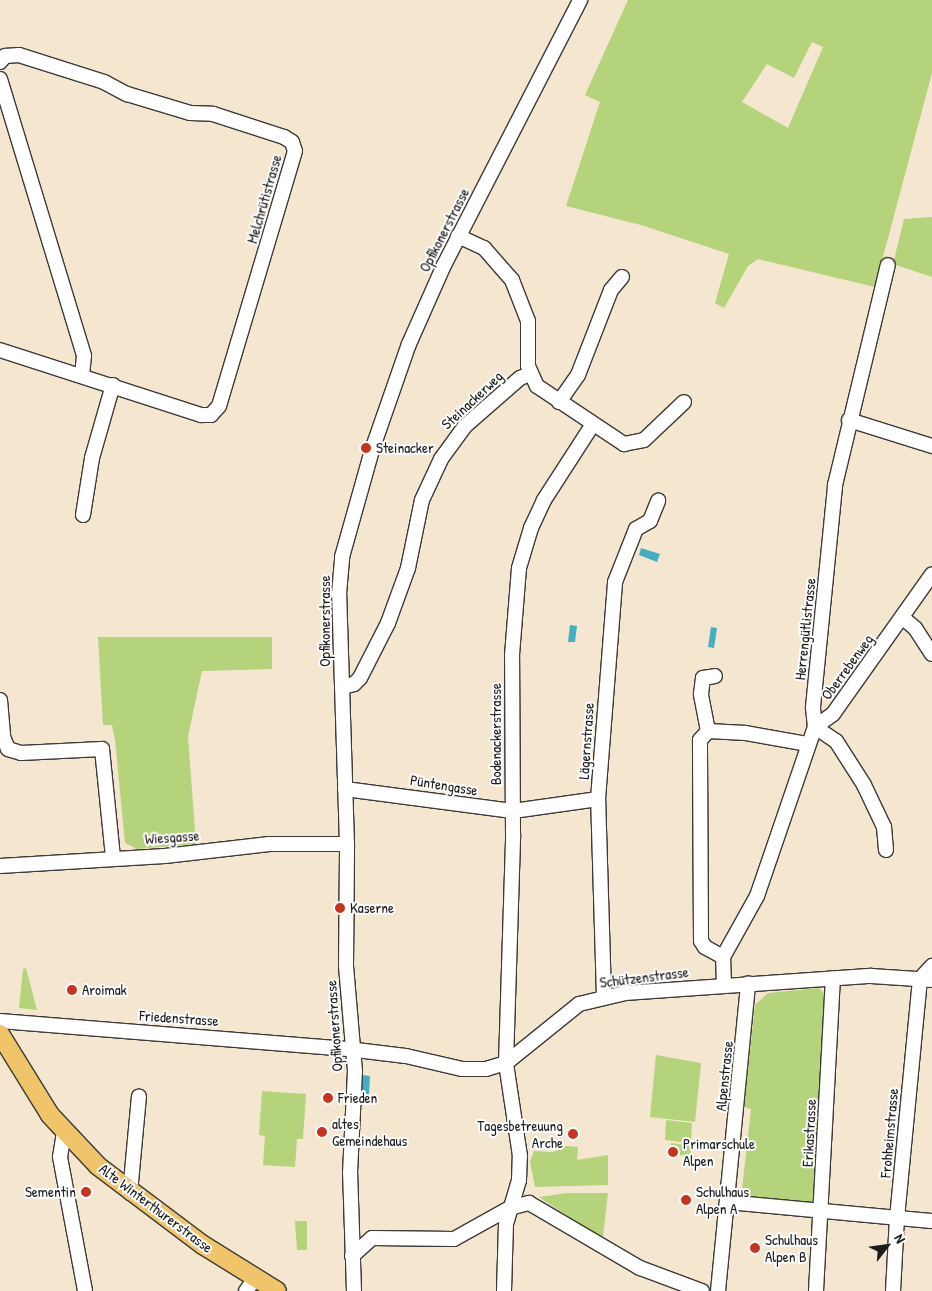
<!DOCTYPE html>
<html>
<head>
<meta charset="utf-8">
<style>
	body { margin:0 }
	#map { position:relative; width:932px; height:1291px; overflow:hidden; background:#f5e6cf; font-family:"Patrick Hand",sans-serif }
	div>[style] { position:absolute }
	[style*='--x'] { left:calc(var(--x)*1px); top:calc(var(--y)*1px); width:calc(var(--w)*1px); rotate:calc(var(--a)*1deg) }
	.green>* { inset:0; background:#b4d37b }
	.water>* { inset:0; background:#44aec3 }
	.roads { filter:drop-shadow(1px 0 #3d3a37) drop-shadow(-1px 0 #3d3a37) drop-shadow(0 1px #3d3a37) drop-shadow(0 -1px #3d3a37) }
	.minor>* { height:14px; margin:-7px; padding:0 7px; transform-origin:7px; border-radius:7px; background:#fff }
	.major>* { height:18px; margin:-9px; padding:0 9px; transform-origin:9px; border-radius:9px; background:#f0c469 }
	.dots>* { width:14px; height:14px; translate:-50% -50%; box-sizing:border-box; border:2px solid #fff; border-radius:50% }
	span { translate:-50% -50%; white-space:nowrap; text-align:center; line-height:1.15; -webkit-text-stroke:4px #fff; paint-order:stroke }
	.street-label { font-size:15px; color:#1c1c1c }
	.poi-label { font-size:15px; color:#1c1c1c }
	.left { translate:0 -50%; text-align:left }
	.right { translate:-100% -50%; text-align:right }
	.north { position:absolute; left:862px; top:1221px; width:50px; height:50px; -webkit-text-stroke:4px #fff; paint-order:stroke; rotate:60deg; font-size:14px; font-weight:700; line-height:20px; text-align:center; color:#1c1c1c }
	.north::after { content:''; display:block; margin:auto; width:18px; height:22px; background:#1c1c1c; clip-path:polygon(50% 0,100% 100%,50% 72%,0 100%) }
</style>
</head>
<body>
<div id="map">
	<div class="green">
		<i style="clip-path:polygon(evenodd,628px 0,932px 0,932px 73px,875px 287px,758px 259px,748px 266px,724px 308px,715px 303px,729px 254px,641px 225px,566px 206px,600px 102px,585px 95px,628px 0,812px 42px,823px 47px,788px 128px,742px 102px,767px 64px,794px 78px,812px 42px)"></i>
		<i style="clip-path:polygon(932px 217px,932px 277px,893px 264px,904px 219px)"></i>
		<i style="clip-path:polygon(98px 637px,272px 637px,272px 669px,202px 671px,188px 736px,196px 844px,137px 849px,125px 843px,115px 740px,112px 725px,103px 725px)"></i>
		<i style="clip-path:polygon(26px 968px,37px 1010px,19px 1008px,23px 969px)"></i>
		<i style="clip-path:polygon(819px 988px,828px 997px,816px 1204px,732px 1197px,733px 1190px,742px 1190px,751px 1109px,744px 1107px,755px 1005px,768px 993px)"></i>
		<i style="clip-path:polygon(656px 1055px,701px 1063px,695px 1122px,650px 1117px)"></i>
		<i style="clip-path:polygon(262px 1091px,306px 1094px,303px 1139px,297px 1139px,295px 1167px,263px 1165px,265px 1136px,259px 1135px)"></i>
		<i style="clip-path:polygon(666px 1120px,692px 1123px,691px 1143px,665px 1140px)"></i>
		<i style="clip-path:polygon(671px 1143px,691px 1146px,690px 1156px,670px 1154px)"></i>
		<i style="clip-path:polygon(558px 1145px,578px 1147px,577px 1160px,608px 1155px,608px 1185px,535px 1187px,530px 1162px,534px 1151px,552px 1152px,558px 1150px)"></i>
		<i style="clip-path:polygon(567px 1193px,608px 1193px,603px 1236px,598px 1237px,539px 1197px)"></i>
		<i style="clip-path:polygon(295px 1221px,307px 1221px,307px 1250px,297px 1250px)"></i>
	</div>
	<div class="water">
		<i style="clip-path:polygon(641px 548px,660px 554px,657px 562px,639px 555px)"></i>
		<i style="clip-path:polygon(570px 625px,577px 626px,575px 642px,568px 642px)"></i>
		<i style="clip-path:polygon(711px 627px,717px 628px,714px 648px,708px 647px)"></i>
		<i style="clip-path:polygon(362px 1075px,370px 1076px,369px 1094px,361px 1094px)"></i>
	</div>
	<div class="roads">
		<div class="minor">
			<i style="--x:0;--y:62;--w:8;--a:-50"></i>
			<i style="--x:5;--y:56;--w:14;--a:-4"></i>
			<i style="--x:19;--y:55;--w:89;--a:17.6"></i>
			<i style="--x:104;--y:82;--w:26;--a:28"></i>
			<i style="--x:127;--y:94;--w:66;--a:16.8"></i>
			<i style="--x:190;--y:113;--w:23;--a:2"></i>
			<i style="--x:213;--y:114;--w:75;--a:17.9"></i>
			<i style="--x:284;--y:137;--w:9;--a:32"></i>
			<i style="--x:292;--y:142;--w:9;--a:72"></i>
			<i style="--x:295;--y:151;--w:266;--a:106.6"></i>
			<i style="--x:219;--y:406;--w:12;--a:132"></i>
			<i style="--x:211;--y:415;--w:10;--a:180"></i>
			<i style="--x:201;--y:415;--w:211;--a:-162.1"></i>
			<i style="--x:0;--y:79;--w:289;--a:73.1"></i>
			<i style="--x:84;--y:356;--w:18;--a:96"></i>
			<i style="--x:458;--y:236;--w:29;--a:25"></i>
			<i style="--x:484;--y:248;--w:43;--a:48.8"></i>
			<i style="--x:512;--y:280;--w:44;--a:68.7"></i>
			<i style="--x:528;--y:321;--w:45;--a:90"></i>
			<i style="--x:528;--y:366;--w:22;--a:66"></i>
			<i style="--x:537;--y:386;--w:105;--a:33.7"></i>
			<i style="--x:624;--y:444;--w:20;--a:-11"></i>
			<i style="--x:644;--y:440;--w:55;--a:-43.5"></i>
			<i style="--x:559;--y:402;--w:33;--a:-55"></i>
			<i style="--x:578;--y:375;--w:91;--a:-68.8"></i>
			<i style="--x:611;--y:290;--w:17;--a:-50"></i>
			<i style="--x:849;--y:420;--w:87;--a:17.4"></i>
			<i style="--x:83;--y:515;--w:58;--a:-81"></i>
			<i style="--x:92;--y:458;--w:76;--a:-74"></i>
			<i style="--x:903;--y:618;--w:16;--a:40"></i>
			<i style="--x:915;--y:628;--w:31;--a:57"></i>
			<i style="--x:342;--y:687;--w:12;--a:-14"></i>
			<i style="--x:354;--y:684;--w:8;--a:-45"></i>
			<i style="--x:360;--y:678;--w:62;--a:-63"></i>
			<i style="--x:388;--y:623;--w:59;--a:-70"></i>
			<i style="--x:408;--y:568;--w:69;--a:-78.4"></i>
			<i style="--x:422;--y:500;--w:45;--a:-65.1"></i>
			<i style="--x:441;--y:459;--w:41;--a:-54"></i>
			<i style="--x:465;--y:426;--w:73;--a:-41.1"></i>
			<i style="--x:520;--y:378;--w:11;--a:-22"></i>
			<i style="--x:0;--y:700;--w:37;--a:85"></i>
			<i style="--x:3;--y:737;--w:13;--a:67"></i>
			<i style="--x:8;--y:749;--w:14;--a:17"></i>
			<i style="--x:21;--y:753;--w:81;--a:-2.8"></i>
			<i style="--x:102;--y:749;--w:109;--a:84.2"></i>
			<i style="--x:815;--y:727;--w:22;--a:-36"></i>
			<i style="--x:833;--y:714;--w:171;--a:-54.7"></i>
			<i style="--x:815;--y:727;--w:25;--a:34"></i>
			<i style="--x:836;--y:741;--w:52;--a:57.5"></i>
			<i style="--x:864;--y:785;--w:47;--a:64.5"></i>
			<i style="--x:884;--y:827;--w:23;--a:85"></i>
			<i style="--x:708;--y:731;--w:38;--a:-101"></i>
			<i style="--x:701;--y:694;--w:16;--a:-83"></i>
			<i style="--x:703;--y:678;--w:12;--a:-9"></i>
			<i style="--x:345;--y:789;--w:169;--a:7.5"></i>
			<i style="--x:513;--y:811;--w:86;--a:-8"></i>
			<i style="--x:0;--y:866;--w:165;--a:-3.5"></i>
			<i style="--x:165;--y:856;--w:105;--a:-6.6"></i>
			<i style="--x:269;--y:844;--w:78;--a:0"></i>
			<i style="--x:723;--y:957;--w:21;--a:-151"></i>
			<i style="--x:705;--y:947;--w:7;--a:-124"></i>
			<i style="--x:701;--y:941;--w:201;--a:-90.3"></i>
			<i style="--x:700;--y:740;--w:12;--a:-48"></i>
			<i style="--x:708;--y:731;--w:38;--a:3"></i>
			<i style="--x:746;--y:733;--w:63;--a:10.1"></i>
			<i style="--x:920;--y:979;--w:18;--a:-47"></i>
			<i style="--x:724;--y:984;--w:27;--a:-92"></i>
			<i style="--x:723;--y:957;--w:70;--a:-60.9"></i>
			<i style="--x:757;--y:896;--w:179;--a:-71.1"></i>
			<i style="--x:815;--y:727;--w:20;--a:-96"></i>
			<i style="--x:813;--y:707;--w:223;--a:-84.3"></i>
			<i style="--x:835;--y:485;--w:226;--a:-76.5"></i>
			<i style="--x:604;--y:997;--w:198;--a:-91.7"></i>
			<i style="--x:598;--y:799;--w:218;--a:-85.5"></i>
			<i style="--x:615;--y:582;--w:57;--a:-68.4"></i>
			<i style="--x:636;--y:529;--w:16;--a:-30"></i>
			<i style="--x:650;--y:521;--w:22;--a:-68"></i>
			<i style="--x:0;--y:1021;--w:349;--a:4.6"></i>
			<i style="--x:348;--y:1049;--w:58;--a:6.9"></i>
			<i style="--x:406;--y:1056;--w:57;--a:13.1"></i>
			<i style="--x:462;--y:1069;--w:24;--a:0"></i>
			<i style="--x:486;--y:1069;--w:21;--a:-17"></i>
			<i style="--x:506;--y:1063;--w:94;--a:-38.9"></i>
			<i style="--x:579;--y:1004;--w:47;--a:-13.4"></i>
			<i style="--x:625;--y:993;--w:247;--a:-4"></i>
			<i style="--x:871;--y:976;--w:61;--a:3.8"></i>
			<i style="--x:64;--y:1132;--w:25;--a:99"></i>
			<i style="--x:60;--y:1157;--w:136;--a:79.4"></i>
			<i style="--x:130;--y:1193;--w:97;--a:-84.7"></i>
			<i style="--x:727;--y:1202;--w:206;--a:5.3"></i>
			<i style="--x:352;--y:1256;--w:27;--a:-42"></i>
			<i style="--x:372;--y:1238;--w:82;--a:0.7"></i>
			<i style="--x:454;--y:1239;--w:64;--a:-29"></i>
			<i style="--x:510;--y:1208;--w:20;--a:-15"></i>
			<i style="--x:529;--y:1203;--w:129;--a:30.4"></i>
			<i style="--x:640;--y:1268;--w:66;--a:20.4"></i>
			<i style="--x:246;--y:1291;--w:16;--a:-55"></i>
			<i style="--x:354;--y:1291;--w:118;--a:-91.9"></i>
			<i style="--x:350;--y:1173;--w:102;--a:-87.2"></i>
			<i style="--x:355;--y:1071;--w:105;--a:-94.9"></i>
			<i style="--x:346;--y:966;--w:122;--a:-89.5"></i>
			<i style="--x:347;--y:844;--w:250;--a:-91.8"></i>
			<i style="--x:339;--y:594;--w:37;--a:-85"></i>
			<i style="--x:342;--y:557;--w:111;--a:-74.3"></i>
			<i style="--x:372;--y:450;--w:112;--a:-70.8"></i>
			<i style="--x:409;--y:344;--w:86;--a:-66.1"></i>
			<i style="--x:444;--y:265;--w:298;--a:-62.8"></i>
			<i style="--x:504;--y:1291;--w:67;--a:-88.3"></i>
			<i style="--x:506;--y:1224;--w:46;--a:-73.5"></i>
			<i style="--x:519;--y:1180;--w:24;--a:-88"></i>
			<i style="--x:520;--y:1156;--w:94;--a:-98.6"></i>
			<i style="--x:506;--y:1063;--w:229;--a:-88.2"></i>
			<i style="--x:513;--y:834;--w:179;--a:-90.3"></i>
			<i style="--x:512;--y:655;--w:87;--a:-85.4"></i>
			<i style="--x:519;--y:568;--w:42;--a:-73.3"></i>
			<i style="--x:531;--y:528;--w:31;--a:-65"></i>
			<i style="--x:544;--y:500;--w:90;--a:-57.2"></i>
			<i style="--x:718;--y:1291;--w:309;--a:-84.4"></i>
			<i style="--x:816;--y:1291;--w:313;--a:-86.9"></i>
			<i style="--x:893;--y:1291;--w:73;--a:-86.9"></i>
			<i style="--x:897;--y:1218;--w:240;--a:-84.5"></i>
		</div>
		<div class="major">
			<i style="--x:0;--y:1034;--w:95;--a:58.3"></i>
			<i style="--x:50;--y:1115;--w:70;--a:46.7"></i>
			<i style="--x:98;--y:1166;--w:131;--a:37"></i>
			<i style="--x:203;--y:1245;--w:87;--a:31.9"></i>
		</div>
	</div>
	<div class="dots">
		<i style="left:366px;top:448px;background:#c8321e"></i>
		<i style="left:340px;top:908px;background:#c8321e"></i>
		<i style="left:72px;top:990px;background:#c8321e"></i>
		<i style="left:328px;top:1098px;background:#c8321e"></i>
		<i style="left:322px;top:1132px;background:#c8321e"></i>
		<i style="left:573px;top:1134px;background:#c8321e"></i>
		<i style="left:673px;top:1152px;background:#c8321e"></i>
		<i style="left:86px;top:1192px;background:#c8321e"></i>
		<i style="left:686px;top:1200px;background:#c8321e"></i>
		<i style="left:755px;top:1248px;background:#c8321e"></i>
	</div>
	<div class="street-label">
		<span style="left:264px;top:199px;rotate:-74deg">Melchrütistrasse</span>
		<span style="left:444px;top:230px;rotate:-63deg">Opfikonerstrasse</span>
		<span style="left:472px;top:400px;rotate:-43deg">Steinackerweg</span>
		<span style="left:325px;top:621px;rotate:-90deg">Opfikonerstrasse</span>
		<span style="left:805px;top:629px;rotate:-84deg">Herrengütlistrasse</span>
		<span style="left:847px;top:667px;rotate:-54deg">Oberrebenweg</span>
		<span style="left:496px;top:734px;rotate:-90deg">Bodenackerstrasse</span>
		<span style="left:586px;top:741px;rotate:-86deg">Lägernstrasse</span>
		<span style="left:444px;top:785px;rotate:9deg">Püntengasse</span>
		<span style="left:172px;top:837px;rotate:-4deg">Wiesgasse</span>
		<span style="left:644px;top:977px;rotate:-7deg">Schützenstrasse</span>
		<span style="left:179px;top:1018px;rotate:4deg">Friedenstrasse</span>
		<span style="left:334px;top:1026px;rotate:-94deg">Opfikonerstrasse</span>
		<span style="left:724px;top:1076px;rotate:-84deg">Alpenstrasse</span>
		<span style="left:809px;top:1133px;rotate:-87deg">Erikastrasse</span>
		<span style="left:889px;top:1133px;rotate:-85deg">Frohheimstrasse</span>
		<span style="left:156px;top:1208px;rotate:37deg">Alte Winterthurerstrasse</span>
	</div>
	<div class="poi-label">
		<span class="left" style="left:376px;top:448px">Steinacker</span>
		<span class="left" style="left:350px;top:908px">Kaserne</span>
		<span class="left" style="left:82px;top:990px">Aroimak</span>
		<span class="left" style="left:338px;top:1098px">Frieden</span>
		<span class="left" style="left:332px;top:1132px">altes<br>Gemeindehaus</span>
		<span class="right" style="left:563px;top:1134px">Tagesbetreuung<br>Arche</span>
		<span class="left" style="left:683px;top:1152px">Primarschule<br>Alpen</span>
		<span class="left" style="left:696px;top:1200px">Schulhaus<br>Alpen A</span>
		<span class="right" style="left:76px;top:1192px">Sementin</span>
		<span class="left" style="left:765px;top:1248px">Schulhaus<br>Alpen B</span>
	</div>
	<div class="north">N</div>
</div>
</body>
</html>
